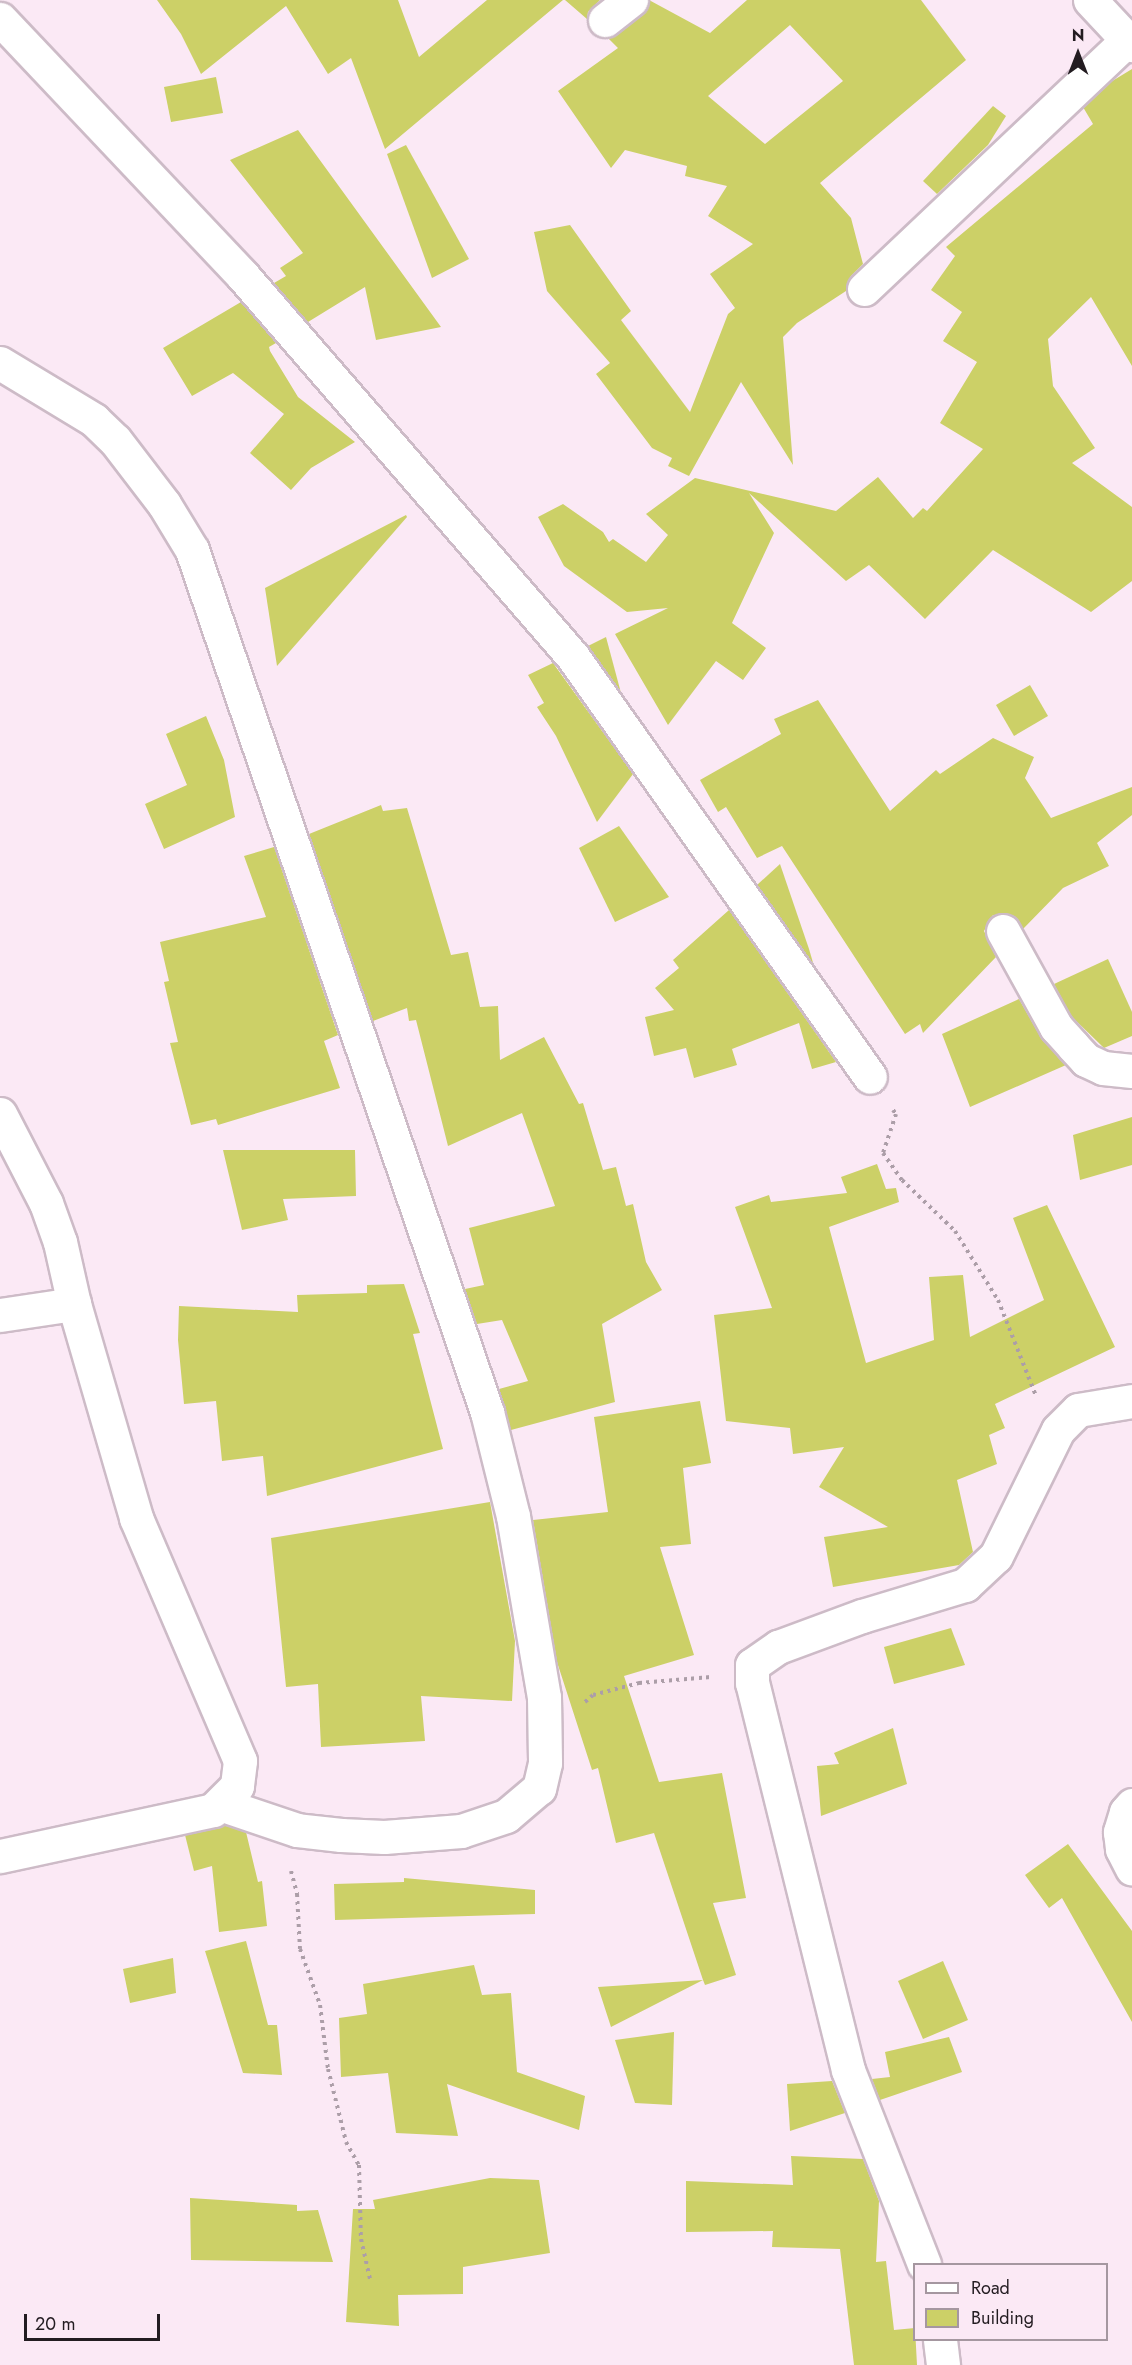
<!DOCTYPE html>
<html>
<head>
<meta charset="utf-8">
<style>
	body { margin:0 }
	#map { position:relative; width:1132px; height:2365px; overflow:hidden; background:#fbe9f5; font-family:Jost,sans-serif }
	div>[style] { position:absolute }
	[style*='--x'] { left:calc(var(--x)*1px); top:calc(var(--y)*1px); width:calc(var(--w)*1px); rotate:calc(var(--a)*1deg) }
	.building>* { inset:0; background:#ccd067 }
	.path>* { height:4px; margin-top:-2px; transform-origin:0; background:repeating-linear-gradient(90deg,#ac9ea8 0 3px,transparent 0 7.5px) }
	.roads { filter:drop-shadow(2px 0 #cdbbc7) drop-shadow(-2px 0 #cdbbc7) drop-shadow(0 2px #cdbbc7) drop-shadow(0 -2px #cdbbc7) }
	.street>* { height:33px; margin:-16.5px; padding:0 16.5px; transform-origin:16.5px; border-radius:16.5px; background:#fff }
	span { translate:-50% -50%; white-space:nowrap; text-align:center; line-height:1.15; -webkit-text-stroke:5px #fbe9f5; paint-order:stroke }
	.legend { position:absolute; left:913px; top:2263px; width:195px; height:78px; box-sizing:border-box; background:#fbe9f5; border:2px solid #a597a0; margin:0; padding:8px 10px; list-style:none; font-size:18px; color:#231c21 }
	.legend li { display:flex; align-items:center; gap:12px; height:30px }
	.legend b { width:30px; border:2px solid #a597a0 }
	.north { position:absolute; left:1048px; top:24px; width:60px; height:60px; -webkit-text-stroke:4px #fbe9f5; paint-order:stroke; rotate:0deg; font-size:16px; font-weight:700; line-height:24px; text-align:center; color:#231c21 }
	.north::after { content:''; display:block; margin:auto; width:21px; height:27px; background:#231c21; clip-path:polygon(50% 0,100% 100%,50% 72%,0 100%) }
	.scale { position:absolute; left:24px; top:2314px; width:136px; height:27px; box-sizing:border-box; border:3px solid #231c21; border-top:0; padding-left:8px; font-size:18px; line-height:21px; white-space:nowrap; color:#231c21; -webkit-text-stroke:4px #fbe9f5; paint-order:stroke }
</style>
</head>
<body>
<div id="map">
	<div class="building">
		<i style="clip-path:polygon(157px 0,398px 0,419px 57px,487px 0,563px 0,385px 149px,351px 58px,328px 74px,286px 6px,201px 74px,181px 34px)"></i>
		<i style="clip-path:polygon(565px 0,600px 0,588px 12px,587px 19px)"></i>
		<i style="clip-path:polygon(evenodd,649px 0,710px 33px,747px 0,921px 0,966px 60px,820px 183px,851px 218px,863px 264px,851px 276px,846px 291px,797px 323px,783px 337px,793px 465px,741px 382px,689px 476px,668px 466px,672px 458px,652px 448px,596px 374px,610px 363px,547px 291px,534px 232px,570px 225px,631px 311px,621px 320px,690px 412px,728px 314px,735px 308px,710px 274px,753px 244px,708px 216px,727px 186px,685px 176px,687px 166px,625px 150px,611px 168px,558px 91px,618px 48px,608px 38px,642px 15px,649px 0,790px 25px,843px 81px,765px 144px,708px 96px,790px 25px)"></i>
		<i style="clip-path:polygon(1132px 69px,1132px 366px,1091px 297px,1048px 339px,1053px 386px,1095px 448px,1072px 463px,1132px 507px,1132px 581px,1091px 612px,993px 550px,925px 619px,869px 565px,846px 581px,749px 493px,774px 533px,732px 623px,766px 648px,743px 680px,716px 661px,668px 725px,615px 634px,668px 608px,627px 612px,564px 566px,538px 517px,563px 504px,603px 532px,609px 542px,613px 539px,646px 562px,668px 535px,646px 514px,695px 478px,836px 511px,878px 477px,913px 518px,923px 508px,927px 511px,983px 449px,940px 423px,977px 362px,943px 341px,962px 312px,931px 290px,955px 256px,946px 247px,1093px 124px,1083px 107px,1109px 83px)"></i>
		<i style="clip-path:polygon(216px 77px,223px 113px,171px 122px,164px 87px)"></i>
		<i style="clip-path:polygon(993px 106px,1006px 116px,988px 145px,937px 194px,923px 181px)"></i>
		<i style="clip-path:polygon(298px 130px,346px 196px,441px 327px,376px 340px,365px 287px,308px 322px,274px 283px,286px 276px,280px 268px,303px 253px,230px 160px)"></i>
		<i style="clip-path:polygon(406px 145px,469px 259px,432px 278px,387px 154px)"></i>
		<i style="clip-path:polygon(241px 302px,276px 343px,269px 347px,270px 351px,298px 397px,355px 442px,311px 468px,291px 490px,250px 453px,284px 414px,233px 373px,192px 396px,163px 348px)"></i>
		<i style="clip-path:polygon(406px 515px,407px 517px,277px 666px,265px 588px)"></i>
		<i style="clip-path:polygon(606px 637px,621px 693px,588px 646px)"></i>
		<i style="clip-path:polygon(553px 663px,633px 774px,597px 822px,556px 736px,537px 707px,544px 703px,528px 675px)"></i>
		<i style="clip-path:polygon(1030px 685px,1048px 716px,1014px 736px,996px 705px)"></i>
		<i style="clip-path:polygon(818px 700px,890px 811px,936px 770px,940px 774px,993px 738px,1034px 757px,1025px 778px,1051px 818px,1132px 787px,1132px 815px,1097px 843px,1109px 866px,1063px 888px,1023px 929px,1012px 915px,993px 915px,984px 931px,996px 957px,923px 1033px,920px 1024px,905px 1034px,782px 846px,757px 858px,726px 807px,718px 812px,700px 780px,781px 734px,774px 719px)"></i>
		<i style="clip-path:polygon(206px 716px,224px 760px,235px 817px,164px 849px,145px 804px,187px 785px,166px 734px)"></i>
		<i style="clip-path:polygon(381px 805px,383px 811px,407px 808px,451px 955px,468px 952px,480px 1007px,498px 1006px,500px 1060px,544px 1037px,579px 1104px,583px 1103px,603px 1170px,616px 1167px,626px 1206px,633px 1204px,646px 1262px,662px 1290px,602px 1324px,615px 1402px,511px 1430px,499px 1389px,528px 1381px,502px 1320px,477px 1324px,465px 1289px,484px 1285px,469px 1228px,555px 1206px,522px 1113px,448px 1146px,416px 1020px,409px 1021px,407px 1008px,373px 1021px,309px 834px)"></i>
		<i style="clip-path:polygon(619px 826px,669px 897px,615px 922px,579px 848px)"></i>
		<i style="clip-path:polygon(274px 847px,338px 1035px,324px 1041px,340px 1088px,218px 1125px,216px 1119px,191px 1125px,170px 1043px,178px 1042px,164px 982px,169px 981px,160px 942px,266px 917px,244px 856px)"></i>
		<i style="clip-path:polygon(780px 864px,809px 949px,814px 966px,757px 885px)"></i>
		<i style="clip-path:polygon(729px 910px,836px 1062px,812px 1069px,799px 1023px,732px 1049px,737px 1065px,694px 1078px,686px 1048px,654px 1056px,645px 1017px,674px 1010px,655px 988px,679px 968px,673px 960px)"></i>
		<i style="clip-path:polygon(1108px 959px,1132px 1012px,1132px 1036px,1104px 1048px,1071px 1016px,1054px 984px)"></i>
		<i style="clip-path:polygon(1019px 999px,1040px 1036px,1066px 1065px,970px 1107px,942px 1034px)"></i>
		<i style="clip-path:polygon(1132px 1117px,1132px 1165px,1080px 1180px,1073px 1135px)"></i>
		<i style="clip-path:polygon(223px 1150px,355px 1150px,356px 1196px,283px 1199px,288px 1220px,242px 1230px)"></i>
		<i style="clip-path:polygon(877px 1164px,886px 1189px,896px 1188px,899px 1202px,829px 1227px,866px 1363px,934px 1340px,929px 1277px,963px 1275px,970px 1337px,1044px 1300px,1013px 1218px,1047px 1205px,1115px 1347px,995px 1404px,1005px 1428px,989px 1435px,997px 1464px,957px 1480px,973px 1552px,959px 1565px,833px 1587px,824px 1537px,888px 1527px,819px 1487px,844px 1447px,793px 1454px,790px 1428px,726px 1421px,714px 1315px,772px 1308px,735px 1207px,769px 1195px,771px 1202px,847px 1193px,841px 1177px)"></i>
		<i style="clip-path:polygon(404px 1284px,420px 1333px,413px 1334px,443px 1449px,267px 1496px,263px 1456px,222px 1461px,216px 1401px,184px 1404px,178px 1340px,179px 1306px,298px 1312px,297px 1295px,367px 1293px,367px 1285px)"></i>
		<i style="clip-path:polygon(700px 1401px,711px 1463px,683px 1468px,691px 1544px,660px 1547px,694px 1655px,624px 1676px,659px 1782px,722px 1773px,746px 1898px,713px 1903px,736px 1975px,705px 1985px,703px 1980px,611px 2027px,598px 1987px,703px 1980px,654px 1833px,616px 1843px,598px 1768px,592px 1770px,557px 1662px,533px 1520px,608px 1512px,594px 1417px)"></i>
		<i style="clip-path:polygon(490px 1502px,515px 1641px,512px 1701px,421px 1696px,425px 1741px,321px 1747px,318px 1684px,286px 1687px,271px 1538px)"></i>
		<i style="clip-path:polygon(951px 1628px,965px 1665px,894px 1684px,884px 1647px)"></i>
		<i style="clip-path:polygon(893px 1728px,907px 1784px,821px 1816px,817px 1766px,839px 1764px,834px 1753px)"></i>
		<i style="clip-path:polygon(223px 1825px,246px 1832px,258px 1882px,262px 1881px,267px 1926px,219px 1932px,212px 1866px,194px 1871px,185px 1835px)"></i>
		<i style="clip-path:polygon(1068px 1844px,1132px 1931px,1132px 2022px,1062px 1898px,1049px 1908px,1025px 1875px)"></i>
		<i style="clip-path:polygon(404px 1878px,535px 1890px,535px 1914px,335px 1920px,334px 1884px,404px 1882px)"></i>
		<i style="clip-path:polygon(246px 1941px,268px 2025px,277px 2025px,282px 2075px,243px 2073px,205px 1951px)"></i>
		<i style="clip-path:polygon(173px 1958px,176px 1993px,130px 2003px,123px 1969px)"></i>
		<i style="clip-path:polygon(943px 1961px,968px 2020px,923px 2039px,898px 1981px)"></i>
		<i style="clip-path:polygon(474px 1965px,482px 1995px,511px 1993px,517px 2072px,585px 2096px,579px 2130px,447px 2084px,458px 2136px,396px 2133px,388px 2073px,341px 2077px,339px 2018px,367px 2014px,363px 1984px)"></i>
		<i style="clip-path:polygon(674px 2032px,672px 2105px,635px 2103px,615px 2040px)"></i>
		<i style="clip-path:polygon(949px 2037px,962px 2072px,880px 2100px,872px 2079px,890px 2077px,885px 2052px)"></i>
		<i style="clip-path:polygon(832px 2081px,845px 2113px,790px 2131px,787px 2084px)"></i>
		<i style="clip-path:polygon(791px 2156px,863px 2159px,879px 2201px,876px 2262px,886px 2261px,894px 2330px,915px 2328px,917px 2365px,854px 2365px,840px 2249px,772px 2247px,773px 2231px,686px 2232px,686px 2181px,793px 2185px)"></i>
		<i style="clip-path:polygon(490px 2178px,539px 2180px,550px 2253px,463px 2267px,463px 2294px,398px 2295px,399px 2326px,346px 2322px,353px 2209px,375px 2209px,373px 2200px)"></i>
		<i style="clip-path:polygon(190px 2198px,297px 2205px,297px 2211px,318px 2210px,333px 2262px,191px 2260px)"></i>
	</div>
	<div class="path">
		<i style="--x:893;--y:1110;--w:5;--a:53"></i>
		<i style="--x:896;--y:1114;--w:41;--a:108.4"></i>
		<i style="--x:883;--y:1153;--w:33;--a:55"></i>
		<i style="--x:902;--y:1180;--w:74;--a:43.9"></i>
		<i style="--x:955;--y:1231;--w:81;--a:58.1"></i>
		<i style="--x:998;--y:1300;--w:103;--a:68.4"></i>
		<i style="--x:585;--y:1702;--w:11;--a:-41"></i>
		<i style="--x:593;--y:1695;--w:48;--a:-14.6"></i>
		<i style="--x:639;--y:1683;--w:72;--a:-4.8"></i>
		<i style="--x:291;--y:1871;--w:24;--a:75"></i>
		<i style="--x:297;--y:1894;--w:55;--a:86.9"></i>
		<i style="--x:300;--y:1949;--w:59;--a:70.3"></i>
		<i style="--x:320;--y:2005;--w:64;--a:82.9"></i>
		<i style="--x:328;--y:2069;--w:75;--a:76.1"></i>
		<i style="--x:346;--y:2142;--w:26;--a:61"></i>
		<i style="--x:359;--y:2165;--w:74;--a:88.5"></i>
		<i style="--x:361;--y:2239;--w:41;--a:77.3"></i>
	</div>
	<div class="roads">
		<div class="street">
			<i style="--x:1090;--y:0;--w:62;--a:47"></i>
			<i style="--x:0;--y:19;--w:354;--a:46.6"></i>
			<i style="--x:243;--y:276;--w:504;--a:49.1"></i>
			<i style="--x:573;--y:657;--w:514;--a:54.73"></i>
			<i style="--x:605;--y:20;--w:33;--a:-38"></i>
			<i style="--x:864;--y:289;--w:362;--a:-43.4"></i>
			<i style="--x:0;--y:363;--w:110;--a:31.2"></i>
			<i style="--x:94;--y:420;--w:29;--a:44"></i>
			<i style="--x:115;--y:440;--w:81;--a:52.6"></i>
			<i style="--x:164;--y:504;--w:54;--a:58.7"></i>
			<i style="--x:192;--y:550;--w:911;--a:71.11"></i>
			<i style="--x:487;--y:1412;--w:107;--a:76"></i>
			<i style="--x:513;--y:1516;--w:184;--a:80.3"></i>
			<i style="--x:544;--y:1697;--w:66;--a:89.1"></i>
			<i style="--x:545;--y:1763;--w:26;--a:103"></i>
			<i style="--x:539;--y:1788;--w:43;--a:139.7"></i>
			<i style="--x:506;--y:1816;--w:47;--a:161.6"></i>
			<i style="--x:461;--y:1831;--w:77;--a:175.5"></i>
			<i style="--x:384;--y:1837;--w:43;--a:-177.3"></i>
			<i style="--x:341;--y:1835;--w:44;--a:-173.5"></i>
			<i style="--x:297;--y:1830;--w:81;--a:-161.3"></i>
			<i style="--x:1003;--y:931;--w:110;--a:61.1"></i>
			<i style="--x:1056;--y:1027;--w:25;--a:48"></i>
			<i style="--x:1073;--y:1046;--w:19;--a:47"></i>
			<i style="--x:1086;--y:1060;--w:19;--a:25"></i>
			<i style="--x:1103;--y:1068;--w:29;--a:6"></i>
			<i style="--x:0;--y:1114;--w:100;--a:62.7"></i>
			<i style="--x:46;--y:1203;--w:41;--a:70.3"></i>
			<i style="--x:60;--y:1242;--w:64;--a:77.3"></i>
			<i style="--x:74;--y:1304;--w:223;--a:73.8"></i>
			<i style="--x:136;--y:1518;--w:264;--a:66.8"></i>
			<i style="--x:240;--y:1761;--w:25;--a:97"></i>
			<i style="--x:237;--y:1786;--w:34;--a:135"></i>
			<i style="--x:213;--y:1810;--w:218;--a:167.8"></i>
			<i style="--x:0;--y:1315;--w:75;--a:-8.5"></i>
			<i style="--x:1132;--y:1805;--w:9;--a:131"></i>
			<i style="--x:1126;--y:1812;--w:21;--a:107"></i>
			<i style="--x:1120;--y:1832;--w:17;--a:83"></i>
			<i style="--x:1122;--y:1849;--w:22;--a:63"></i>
			<i style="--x:924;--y:2264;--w:208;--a:-111.4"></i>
			<i style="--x:848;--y:2070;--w:399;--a:-103.9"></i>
			<i style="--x:752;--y:1683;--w:18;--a:-90"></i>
			<i style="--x:752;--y:1665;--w:32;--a:-35"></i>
			<i style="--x:778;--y:1647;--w:90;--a:-20.3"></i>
			<i style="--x:862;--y:1616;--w:108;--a:-16.8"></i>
			<i style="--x:965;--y:1585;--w:42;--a:-43.1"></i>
			<i style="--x:996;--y:1556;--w:140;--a:-63.8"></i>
			<i style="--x:1058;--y:1430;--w:28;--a:-45"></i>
			<i style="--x:1078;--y:1410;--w:55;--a:-9.5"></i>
			<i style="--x:940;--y:2340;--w:25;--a:83"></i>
		</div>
	</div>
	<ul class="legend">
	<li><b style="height:8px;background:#fff"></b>Road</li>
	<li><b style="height:16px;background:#ccd067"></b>Building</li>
	</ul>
	<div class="north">N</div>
	<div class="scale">20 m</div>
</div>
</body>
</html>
